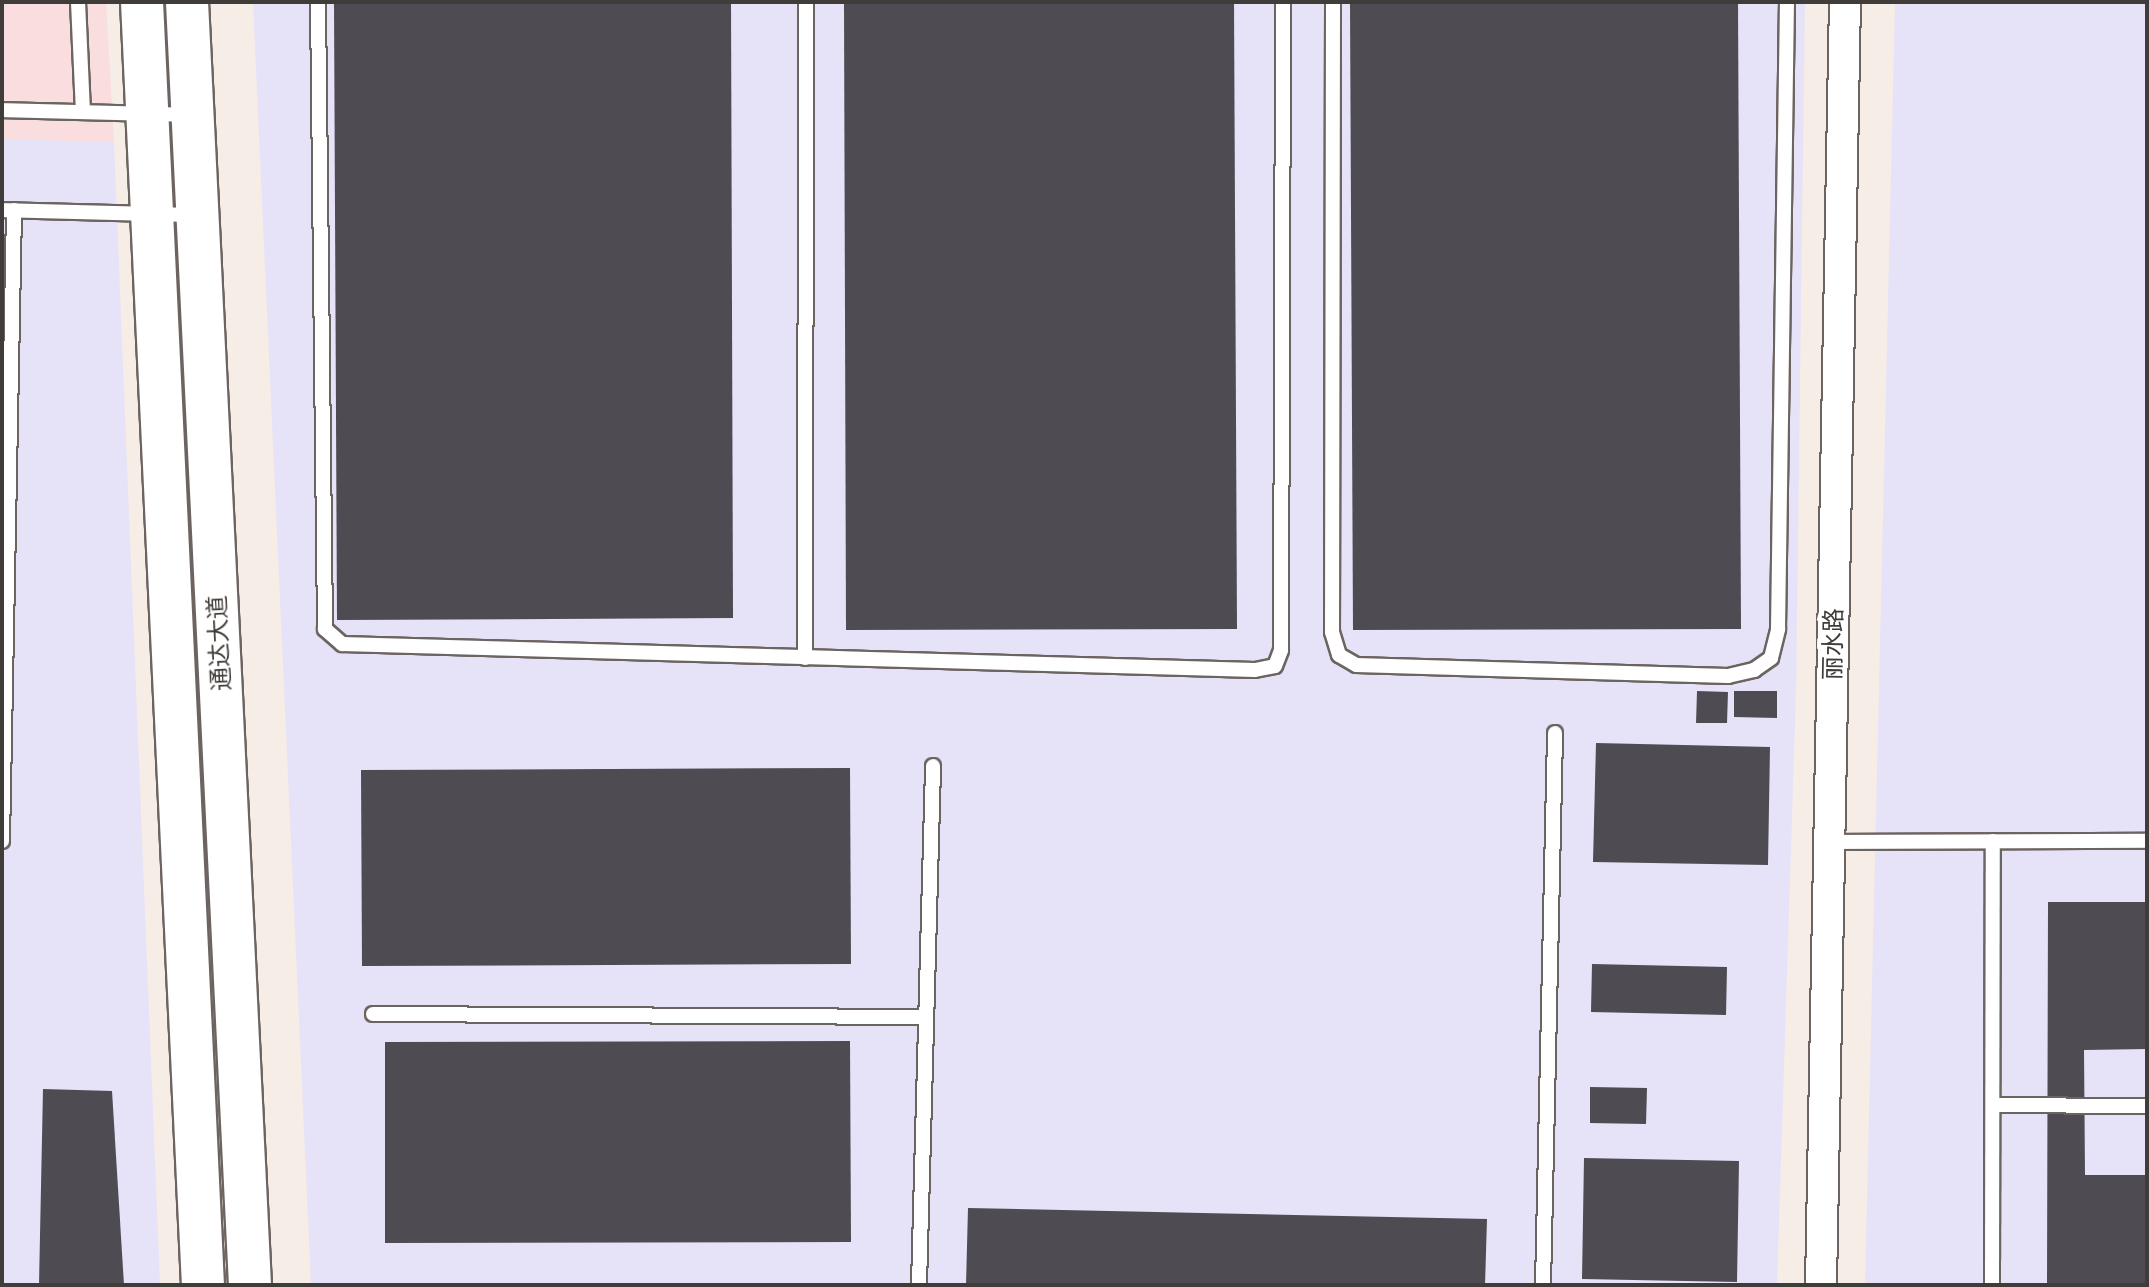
<!DOCTYPE html>
<html>
<head>
<meta charset="utf-8">
<style>
  body { margin:0 }
  #map { position:relative; width:2149px; height:1287px; overflow:hidden; background:#f6ede7; font-family:"Titillium Web","Noto Sans SC",sans-serif }
  div>[style] { position:absolute }
  [style*='--x'] { left:calc(var(--x)*1px); top:calc(var(--y)*1px); width:calc(var(--w)*1px); rotate:calc(var(--a)*1deg) }
  .commercial>* { inset:0; background:#f9dddf }
  .industrial>* { inset:0; background:#e6e2f8 }
  .building>* { inset:0; background:#4e4b52 }
  .roads { filter:drop-shadow(2px 0 #6c6460) drop-shadow(-2px 0 #6c6460) drop-shadow(0 2px #6c6460) drop-shadow(0 -2px #6c6460) }
  .service>* { height:14px; margin:-7px; padding:0 7px; transform-origin:7px; border-radius:7px; background:#fff }
  .minor>* { height:30px; margin:-15px; padding:0 15px; transform-origin:15px; border-radius:15px; background:#fff }
  .secondary>* { height:42px; margin:-21px; padding:0 21px; transform-origin:21px; border-radius:21px; background:#fff }
  span { translate:-50% -50%; white-space:nowrap; text-align:center; line-height:1.15; -webkit-text-stroke:8px #fff; paint-order:stroke }
  .street-label { font-size:24px; color:#3f3c39 }
  .frame { position:absolute; inset:0; border:4px solid #3f3c39; pointer-events:none }
</style>
</head>
<body>
<div id="map">
  <div class="commercial">
    <div style="clip-path:polygon(2px 2px,106px 2px,114px 142px,2px 139px)"></div>
  </div>
  <div class="industrial">
    <div style="clip-path:polygon(253px 2px,1805px 2px,1796px 692px,1777px 1285px,311px 1285px)"></div>
    <div style="clip-path:polygon(1895px 2px,2147px 2px,2147px 1285px,1865px 1285px)"></div>
    <div style="clip-path:polygon(2px 139px,114px 142px,160px 1285px,2px 1285px)"></div>
  </div>
  <div class="building">
    <div style="clip-path:polygon(334px 2px,731px 2px,733px 618px,337px 620px)"></div>
    <div style="clip-path:polygon(844px 2px,1234px 2px,1237px 629px,846px 630px)"></div>
    <div style="clip-path:polygon(1350px 2px,1738px 2px,1741px 629px,1353px 630px)"></div>
    <div style="clip-path:polygon(1697px 691px,1728px 692px,1727px 723px,1696px 723px)"></div>
    <div style="clip-path:polygon(1734px 691px,1777px 691px,1777px 718px,1734px 717px)"></div>
    <div style="clip-path:polygon(1596px 743px,1770px 747px,1768px 865px,1593px 862px)"></div>
    <div style="clip-path:polygon(850px 768px,851px 964px,362px 966px,361px 770px)"></div>
    <div style="clip-path:polygon(2048px 902px,2147px 902px,2147px 1049px,2084px 1050px,2085px 1175px,2147px 1175px,2147px 1285px,2047px 1285px)"></div>
    <div style="clip-path:polygon(1592px 964px,1727px 967px,1726px 1015px,1591px 1012px)"></div>
    <div style="clip-path:polygon(850px 1041px,851px 1242px,385px 1243px,385px 1042px)"></div>
    <div style="clip-path:polygon(1590px 1087px,1647px 1088px,1646px 1124px,1590px 1123px)"></div>
    <div style="clip-path:polygon(43px 1089px,112px 1091px,124px 1285px,39px 1285px)"></div>
    <div style="clip-path:polygon(1584px 1158px,1739px 1161px,1737px 1282px,1582px 1279px)"></div>
    <div style="clip-path:polygon(968px 1208px,1487px 1219px,1485px 1285px,966px 1285px)"></div>
  </div>
  <div class="roads">
    <div class="service">
      <div style="--x:78;--y:2;--w:110;--a:87.4"></div>
      <div style="--x:318;--y:2;--w:627;--a:89.36"></div>
      <div style="--x:325;--y:629;--w:23;--a:41"></div>
      <div style="--x:342;--y:644;--w:913;--a:1.63"></div>
      <div style="--x:1255;--y:670;--w:20;--a:-11"></div>
      <div style="--x:1275;--y:666;--w:17;--a:-69"></div>
      <div style="--x:1281;--y:650;--w:648;--a:-89.82"></div>
      <div style="--x:1333;--y:2;--w:630;--a:90.09"></div>
      <div style="--x:1332;--y:632;--w:24;--a:73"></div>
      <div style="--x:1339;--y:655;--w:20;--a:30"></div>
      <div style="--x:1356;--y:665;--w:372;--a:1.7"></div>
      <div style="--x:1728;--y:676;--w:27;--a:-13"></div>
      <div style="--x:1754;--y:670;--w:21;--a:-35"></div>
      <div style="--x:1771;--y:658;--w:30;--a:-76"></div>
      <div style="--x:1778;--y:629;--w:627;--a:-89.18"></div>
      <div style="--x:2;--y:110;--w:186;--a:1.5"></div>
      <div style="--x:2;--y:210;--w:192;--a:1.5"></div>
      <div style="--x:805;--y:658;--w:656;--a:-89.91"></div>
      <div style="--x:2;--y:841;--w:631;--a:-88.91"></div>
      <div style="--x:1830;--y:842;--w:317;--a:-0.2"></div>
      <div style="--x:373;--y:1014;--w:553;--a:0.31"></div>
      <div style="--x:1993;--y:1105;--w:154;--a:0.4"></div>
      <div style="--x:919;--y:1285;--w:519;--a:-88.45"></div>
      <div style="--x:1543;--y:1285;--w:552;--a:-88.75"></div>
      <div style="--x:1992;--y:1285;--w:444;--a:-89.9"></div>
    </div>
    <div class="minor">
      <div style="--x:1821;--y:1285;--w:1283;--a:-88.93"></div>
    </div>
    <div class="secondary">
      <div style="--x:142;--y:2;--w:1284;--a:87.28"></div>
      <div style="--x:187;--y:2;--w:1285;--a:87.19"></div>
    </div>
  </div>
  <div class="street-label">
    <span style="left:219px;top:643px;rotate:-93deg">通达大道</span>
    <span style="left:1833px;top:644px;rotate:-89deg">丽水路</span>
  </div>
  <div class="frame"></div>
</div>
</body>
</html>
